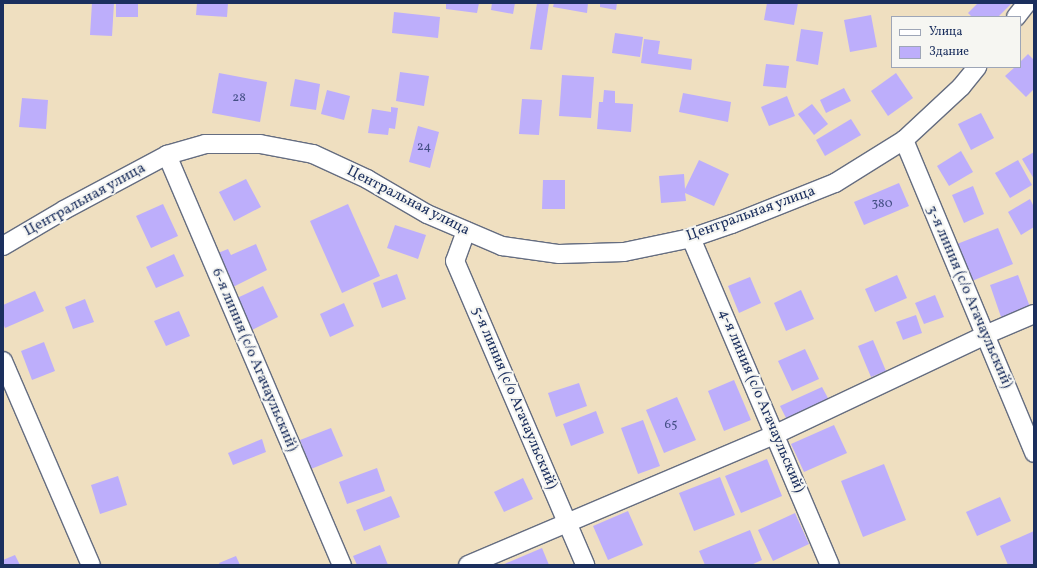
<!DOCTYPE html>
<html>
<head>
<meta charset="utf-8">
<style>
  body { margin:0 }
  #map { position:relative; width:1037px; height:568px; overflow:hidden; background:#efdfc0; font-family:Vollkorn,serif }
  div>[style] { position:absolute }
  [style*='--x'] { left:calc(var(--x)*1px); top:calc(var(--y)*1px); width:calc(var(--w)*1px); rotate:calc(var(--a)*1deg) }
  .building>* { inset:0; background:#bdaefb }
  .roads { filter:drop-shadow(1px 0 #656d80) drop-shadow(-1px 0 #656d80) drop-shadow(0 1px #656d80) drop-shadow(0 -1px #656d80) }
  .minor>* { height:18px; margin:-9px; padding:0 9px; transform-origin:9px; border-radius:9px; background:#fff }
  span { translate:-50% -50%; white-space:nowrap; text-align:center; line-height:1.15; -webkit-text-stroke:4px #f6f6f2; paint-order:stroke }
  .number-label { font-size:13px; color:#444f85 }
  .number-label span { -webkit-text-stroke-width:0 }
  .street-label { font-size:15px; color:#1b2f5e }
  .frame { position:absolute; inset:0; border:4px solid #1b2f5e; pointer-events:none }
  .legend { position:absolute; left:891px; top:16px; width:130px; height:52px; box-sizing:border-box; background:#f6f6f2; border:1px solid #9ea6b7; margin:0; padding:5px 7px; list-style:none; font-size:12px; color:#1b2f5e }
  .legend li { display:flex; align-items:center; gap:8px; height:20px }
  .legend b { width:20px; border:1px solid #9ea6b7 }
</style>
</head>
<body>
<div id="map">
  <div class="building">
    <div style="clip-path:polygon(92px 3px,114px 3px,112px 36px,90px 35px)"></div>
    <div style="clip-path:polygon(116px 3px,138px 3px,138px 17px,116px 17px)"></div>
    <div style="clip-path:polygon(197px 3px,228px 3px,227px 17px,196px 15px)"></div>
    <div style="clip-path:polygon(446px 3px,479px 3px,477px 13px,446px 9px)"></div>
    <div style="clip-path:polygon(492px 3px,515px 3px,513px 14px,491px 10px)"></div>
    <div style="clip-path:polygon(537px 3px,549px 3px,542px 50px,530px 49px)"></div>
    <div style="clip-path:polygon(554px 3px,588px 3px,587px 13px,553px 7px)"></div>
    <div style="clip-path:polygon(600px 3px,617px 3px,616px 10px,600px 7px)"></div>
    <div style="clip-path:polygon(767px 3px,798px 3px,794px 25px,764px 20px)"></div>
    <div style="clip-path:polygon(978px 3px,1012px 3px,998px 17px,972px 17px,968px 13px)"></div>
    <div style="clip-path:polygon(394px 12px,440px 17px,438px 38px,392px 33px)"></div>
    <div style="clip-path:polygon(871px 15px,877px 47px,850px 52px,844px 20px)"></div>
    <div style="clip-path:polygon(801px 29px,823px 32px,818px 65px,796px 61px)"></div>
    <div style="clip-path:polygon(615px 33px,643px 37px,640px 57px,612px 53px)"></div>
    <div style="clip-path:polygon(644px 39px,660px 41px,658px 54px,692px 59px,691px 70px,641px 63px)"></div>
    <div style="clip-path:polygon(1028px 54px,1034px 60px,1034px 89px,1026px 97px,1005px 76px,1015px 67px,1020px 67px,1020px 62px)"></div>
    <div style="clip-path:polygon(766px 64px,789px 66px,786px 88px,763px 86px)"></div>
    <div style="clip-path:polygon(400px 72px,429px 76px,424px 106px,396px 101px)"></div>
    <div style="clip-path:polygon(219px 73px,267px 82px,260px 122px,212px 113px)"></div>
    <div style="clip-path:polygon(896px 73px,913px 98px,888px 116px,871px 91px)"></div>
    <div style="clip-path:polygon(562px 75px,594px 77px,591px 118px,559px 116px)"></div>
    <div style="clip-path:polygon(295px 79px,320px 84px,316px 110px,290px 106px)"></div>
    <div style="clip-path:polygon(844px 88px,851px 101px,826px 113px,820px 100px)"></div>
    <div style="clip-path:polygon(327px 90px,350px 96px,344px 120px,321px 114px)"></div>
    <div style="clip-path:polygon(604px 90px,615px 91px,615px 103px,633px 104px,631px 132px,597px 129px,599px 102px,603px 102px)"></div>
    <div style="clip-path:polygon(683px 93px,731px 102px,728px 122px,679px 112px)"></div>
    <div style="clip-path:polygon(787px 96px,795px 116px,769px 126px,761px 107px)"></div>
    <div style="clip-path:polygon(22px 98px,48px 100px,46px 129px,19px 127px)"></div>
    <div style="clip-path:polygon(522px 99px,542px 100px,539px 135px,519px 134px)"></div>
    <div style="clip-path:polygon(812px 104px,828px 124px,814px 135px,798px 114px)"></div>
    <div style="clip-path:polygon(391px 107px,398px 108px,395px 129px,389px 128px,388px 135px,368px 133px,372px 109px,391px 112px)"></div>
    <div style="clip-path:polygon(981px 113px,994px 138px,971px 150px,958px 124px)"></div>
    <div style="clip-path:polygon(851px 119px,861px 135px,825px 156px,816px 140px)"></div>
    <div style="clip-path:polygon(418px 126px,439px 132px,430px 168px,409px 162px)"></div>
    <div style="clip-path:polygon(961px 151px,973px 172px,949px 186px,937px 166px)"></div>
    <div style="clip-path:polygon(1034px 152px,1034px 179px,1022px 159px)"></div>
    <div style="clip-path:polygon(699px 160px,729px 174px,714px 206px,685px 193px,686px 201px,661px 203px,659px 176px,684px 174px,685px 189px)"></div>
    <div style="clip-path:polygon(1018px 160px,1032px 185px,1010px 198px,995px 173px)"></div>
    <div style="clip-path:polygon(246px 179px,261px 207px,234px 221px,219px 192px)"></div>
    <div style="clip-path:polygon(543px 180px,565px 180px,565px 209px,542px 209px)"></div>
    <div style="clip-path:polygon(899px 183px,909px 206px,864px 225px,854px 202px)"></div>
    <div style="clip-path:polygon(973px 186px,984px 214px,964px 223px,952px 195px)"></div>
    <div style="clip-path:polygon(1030px 199px,1034px 207px,1034px 227px,1021px 235px,1008px 212px)"></div>
    <div style="clip-path:polygon(163px 204px,178px 236px,151px 248px,136px 216px)"></div>
    <div style="clip-path:polygon(348px 204px,380px 276px,342px 293px,310px 221px)"></div>
    <div style="clip-path:polygon(395px 225px,426px 235px,418px 259px,387px 248px)"></div>
    <div style="clip-path:polygon(998px 228px,1013px 264px,972px 281px,957px 244px)"></div>
    <div style="clip-path:polygon(256px 244px,267px 270px,233px 287px,218px 253px,228px 249px,231px 255px)"></div>
    <div style="clip-path:polygon(174px 254px,184px 276px,156px 288px,146px 267px)"></div>
    <div style="clip-path:polygon(397px 274px,406px 299px,382px 308px,373px 283px)"></div>
    <div style="clip-path:polygon(897px 275px,907px 298px,875px 312px,865px 289px)"></div>
    <div style="clip-path:polygon(1018px 275px,1030px 307px,1001px 317px,990px 285px)"></div>
    <div style="clip-path:polygon(750px 277px,761px 303px,739px 313px,728px 286px)"></div>
    <div style="clip-path:polygon(263px 286px,278px 317px,252px 330px,237px 298px)"></div>
    <div style="clip-path:polygon(801px 290px,814px 319px,786px 331px,774px 303px)"></div>
    <div style="clip-path:polygon(35px 291px,44px 311px,5px 328px,3px 323px,3px 305px)"></div>
    <div style="clip-path:polygon(935px 295px,944px 317px,924px 324px,915px 303px)"></div>
    <div style="clip-path:polygon(85px 299px,94px 322px,73px 329px,65px 307px)"></div>
    <div style="clip-path:polygon(344px 303px,354px 326px,330px 337px,320px 314px)"></div>
    <div style="clip-path:polygon(179px 311px,190px 336px,166px 346px,154px 321px)"></div>
    <div style="clip-path:polygon(916px 315px,922px 333px,903px 340px,896px 322px)"></div>
    <div style="clip-path:polygon(873px 340px,886px 371px,871px 377px,858px 346px)"></div>
    <div style="clip-path:polygon(44px 342px,55px 371px,32px 380px,21px 351px)"></div>
    <div style="clip-path:polygon(805px 349px,819px 379px,792px 391px,778px 361px)"></div>
    <div style="clip-path:polygon(734px 380px,751px 420px,724px 431px,708px 391px)"></div>
    <div style="clip-path:polygon(579px 383px,587px 406px,556px 417px,548px 393px)"></div>
    <div style="clip-path:polygon(822px 387px,829px 400px,787px 420px,780px 406px)"></div>
    <div style="clip-path:polygon(677px 397px,696px 440px,664px 453px,646px 410px)"></div>
    <div style="clip-path:polygon(596px 411px,604px 433px,571px 446px,563px 424px)"></div>
    <div style="clip-path:polygon(643px 420px,660px 466px,638px 474px,621px 428px)"></div>
    <div style="clip-path:polygon(834px 425px,847px 453px,804px 472px,791px 444px)"></div>
    <div style="clip-path:polygon(331px 428px,343px 456px,311px 469px,300px 440px)"></div>
    <div style="clip-path:polygon(262px 439px,266px 452px,233px 465px,228px 453px)"></div>
    <div style="clip-path:polygon(767px 459px,782px 496px,741px 513px,725px 476px)"></div>
    <div style="clip-path:polygon(884px 464px,906px 520px,863px 537px,841px 481px)"></div>
    <div style="clip-path:polygon(377px 468px,385px 491px,347px 504px,339px 482px)"></div>
    <div style="clip-path:polygon(118px 476px,127px 505px,100px 514px,91px 485px)"></div>
    <div style="clip-path:polygon(720px 477px,735px 515px,694px 531px,679px 493px)"></div>
    <div style="clip-path:polygon(523px 478px,533px 499px,504px 512px,494px 492px)"></div>
    <div style="clip-path:polygon(391px 496px,400px 517px,364px 531px,356px 510px)"></div>
    <div style="clip-path:polygon(1000px 497px,1011px 521px,977px 536px,966px 512px)"></div>
    <div style="clip-path:polygon(628px 511px,643px 545px,608px 560px,593px 526px)"></div>
    <div style="clip-path:polygon(795px 513px,809px 544px,773px 561px,758px 530px)"></div>
    <div style="clip-path:polygon(750px 530px,762px 560px,751px 565px,705px 565px,699px 551px)"></div>
    <div style="clip-path:polygon(1034px 531px,1034px 565px,1008px 565px,1000px 546px)"></div>
    <div style="clip-path:polygon(380px 545px,388px 565px,357px 565px,353px 556px)"></div>
    <div style="clip-path:polygon(542px 548px,549px 565px,502px 565px)"></div>
    <div style="clip-path:polygon(15px 555px,20px 565px,3px 565px,3px 560px)"></div>
    <div style="clip-path:polygon(236px 556px,240px 565px,220px 565px,219px 563px)"></div>
  </div>
  <div class="roads">
    <div class="minor">
      <div style="--x:1016;--y:17;--w:18;--a:-52"></div>
      <div style="--x:904;--y:140;--w:339;--a:67.4"></div>
      <div style="--x:167;--y:155;--w:446;--a:66.9"></div>
      <div style="--x:466;--y:231;--w:32;--a:110"></div>
      <div style="--x:455;--y:261;--w:331;--a:66.8"></div>
      <div style="--x:691;--y:238;--w:355;--a:67"></div>
      <div style="--x:3;--y:246;--w:71;--a:-30.5"></div>
      <div style="--x:64;--y:210;--w:117;--a:-28.1"></div>
      <div style="--x:167;--y:155;--w:40;--a:-16"></div>
      <div style="--x:205;--y:144;--w:55;--a:0"></div>
      <div style="--x:260;--y:144;--w:54;--a:10.7"></div>
      <div style="--x:313;--y:154;--w:60;--a:24.8"></div>
      <div style="--x:367;--y:179;--w:69;--a:30.3"></div>
      <div style="--x:427;--y:214;--w:82;--a:23.1"></div>
      <div style="--x:502;--y:246;--w:58;--a:8"></div>
      <div style="--x:559;--y:254;--w:65;--a:-1.8"></div>
      <div style="--x:624;--y:252;--w:68;--a:-11.8"></div>
      <div style="--x:691;--y:238;--w:43;--a:-18.9"></div>
      <div style="--x:732;--y:224;--w:111;--a:-21.7"></div>
      <div style="--x:835;--y:183;--w:81;--a:-31.9"></div>
      <div style="--x:904;--y:140;--w:78;--a:-42.9"></div>
      <div style="--x:961;--y:87;--w:26;--a:-51"></div>
      <div style="--x:3;--y:361;--w:222;--a:66.7"></div>
      <div style="--x:468;--y:565;--w:335;--a:-23"></div>
      <div style="--x:776;--y:434;--w:231;--a:-25.3"></div>
      <div style="--x:985;--y:335;--w:53;--a:-23.2"></div>
    </div>
  </div>
  <div class="number-label">
    <span style="left:239px;top:98px">28</span>
    <span style="left:424px;top:147px">24</span>
    <span style="left:882px;top:204px">380</span>
    <span style="left:671px;top:425px">65</span>
  </div>
  <div class="street-label">
    <span style="left:85px;top:200px;rotate:-29deg">Центральная улица</span>
    <span style="left:408px;top:201px;rotate:27deg">Центральная улица</span>
    <span style="left:751px;top:214px;rotate:-20deg">Центральная улица</span>
    <span style="left:969px;top:297px;rotate:67deg">3-я линия (с/о Агачаульский)</span>
    <span style="left:254px;top:360px;rotate:67deg">6-я линия (с/о Агачаульский)</span>
    <span style="left:514px;top:398px;rotate:67deg">5-я линия (с/о Агачаульский)</span>
    <span style="left:761px;top:401px;rotate:67deg">4-я линия (с/о Агачаульский)</span>
  </div>
  <div class="frame"></div>
  <ul class="legend">
  <li><b style="height:5px;background:#fff"></b>Улица</li>
  <li><b style="height:11px;background:#bdaefb"></b>Здание</li>
  </ul>
</div>
</body>
</html>
